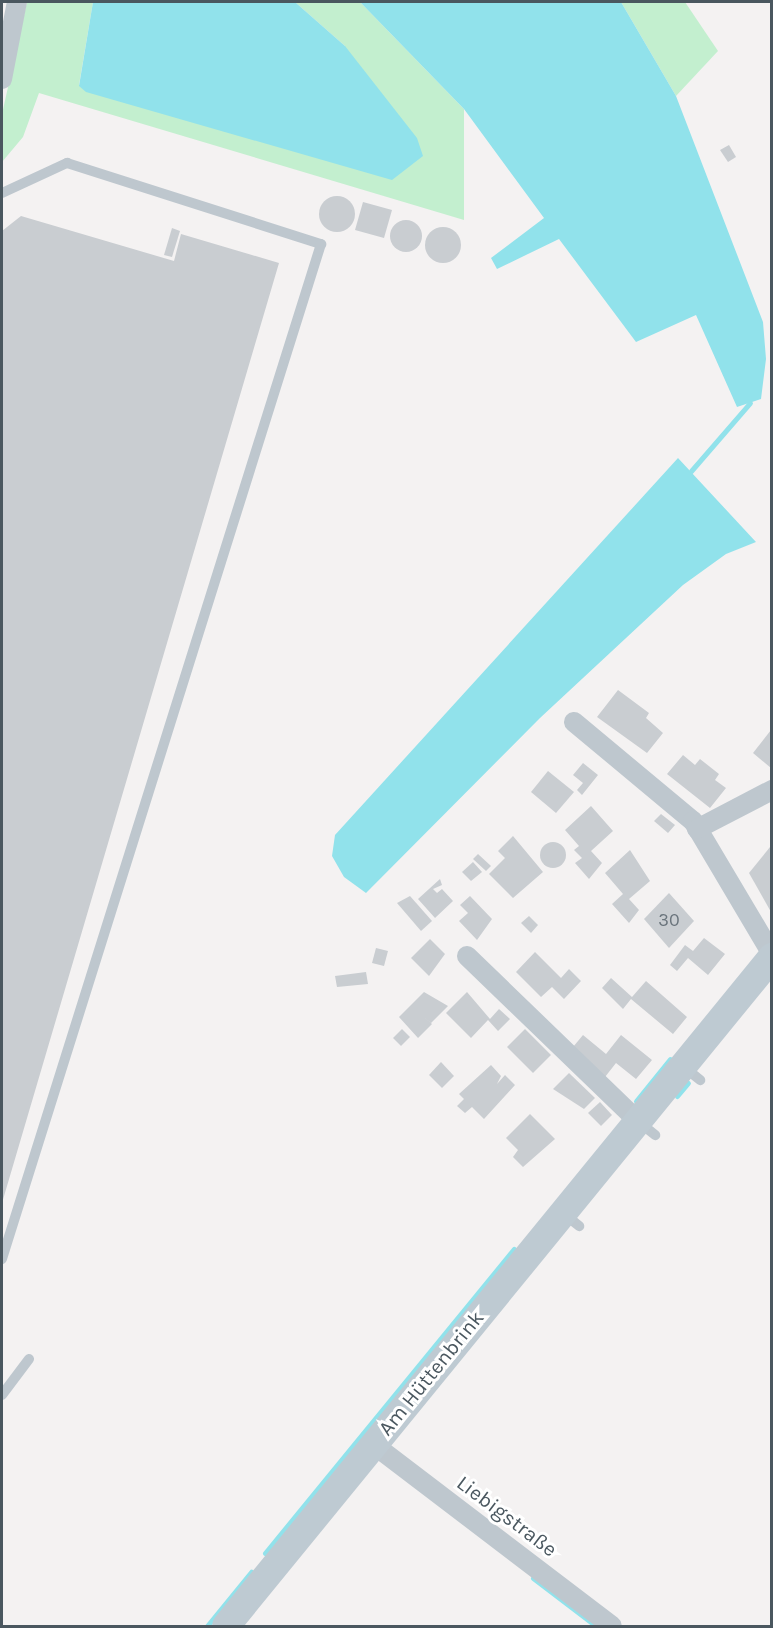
<!DOCTYPE html>
<html>
<head>
<meta charset="utf-8">
<style>
  body { margin:0 }
  #map { position:relative; width:773px; height:1628px; overflow:hidden; background:#f4f2f2; font-family:Karla,sans-serif }
  div>[style] { position:absolute }
  [style*='--x'] { left:calc(var(--x)*1px); top:calc(var(--y)*1px); width:calc(var(--w)*1px); rotate:calc(var(--a)*1deg) }
  .green>* { inset:0; background:#c3efcf }
  .water>* { inset:0; background:#91e2eb }
  .stream>* { height:5px; margin:-2.5px; padding:0 2.5px; transform-origin:2.5px; border-radius:2.5px; background:#91e2eb }
  .building>* { inset:0; background:#c9cdd1 }
  .round { border-radius:50% }
  .lane>* { height:10px; margin:-5px; padding:0 5px; transform-origin:5px; border-radius:5px; background:#bec7ce }
  .street>* { height:20px; margin:-10px; padding:0 10px; transform-origin:10px; border-radius:10px; background:#bec7ce }
  .secondary>* { height:28px; margin:-14px; padding:0 14px; transform-origin:14px; border-radius:14px; background:#becad2 }
  span { translate:-50% -50%; white-space:nowrap; text-align:center; line-height:1.15; -webkit-text-stroke:6px #fff; paint-order:stroke }
  .number-label { font-size:18px; color:#6a747c }
  .number-label span { -webkit-text-stroke-width:0 }
  .street-label { font-size:21px; color:#4a575f }
  .frame { position:absolute; inset:0; border:3px solid #4a575f; pointer-events:none }
</style>
</head>
<body>
<div id="map">
  <div class="green">
    <div style="clip-path:polygon(27px 2px,93px 2px,79px 85px,345px 46px,295px 2px,360px 2px,464px 109px,464px 220px,39px 93px,23px 137px,2px 162px,2px 114px)"></div>
    <div style="clip-path:polygon(621px 2px,685px 2px,718px 51px,676px 96px)"></div>
  </div>
  <div class="water">
    <div style="clip-path:polygon(93px 2px,295px 2px,345px 46px,417px 138px,423px 156px,392px 180px,86px 92px,79px 86px)"></div>
    <div style="clip-path:polygon(360px 2px,621px 2px,676px 96px,763px 322px,766px 359px,761px 399px,737px 407px,696px 315px,636px 342px,559px 239px,497px 269px,491px 258px,544px 218px,464px 109px)"></div>
    <div style="clip-path:polygon(678px 458px,756px 542px,726px 554px,683px 585px,540px 718px,366px 893px,344px 877px,332px 856px,335px 835px)"></div>
  </div>
  <div class="stream">
    <div style="--x:691;--y:471;--w:90;--a:-49.1"></div>
    <div style="--x:677;--y:1096;--w:17;--a:-50"></div>
    <div style="--x:636;--y:1101;--w:54;--a:-51"></div>
    <div style="--x:265;--y:1553;--w:393;--a:-50.7"></div>
    <div style="--x:533;--y:1578;--w:79;--a:37.3"></div>
    <div style="--x:207;--y:1626;--w:70;--a:-50.8"></div>
  </div>
  <div class="building">
    <div style="clip-path:polygon(729px 145px,736px 157px,728px 162px,720px 150px)"></div>
    <div class="round" style="left:319px;top:196px;width:36px;height:36px"></div>
    <div style="clip-path:polygon(363px 202px,392px 210px,384px 238px,355px 230px)"></div>
    <div style="clip-path:polygon(21px 216px,174px 261px,181px 234px,279px 263px,2px 1203px,2px 231px)"></div>
    <div class="round" style="left:390px;top:220px;width:32px;height:32px"></div>
    <div class="round" style="left:425px;top:227px;width:36px;height:36px"></div>
    <div style="clip-path:polygon(172px 228px,180px 231px,172px 257px,164px 255px)"></div>
    <div style="clip-path:polygon(618px 690px,649px 713px,646px 718px,663px 733px,647px 753px,597px 717px)"></div>
    <div style="clip-path:polygon(771px 730px,771px 768px,753px 753px)"></div>
    <div style="clip-path:polygon(683px 755px,695px 765px,700px 759px,719px 774px,715px 780px,726px 788px,710px 808px,667px 774px)"></div>
    <div style="clip-path:polygon(583px 763px,598px 775px,582px 795px,577px 790px,583px 783px,573px 775px)"></div>
    <div style="clip-path:polygon(548px 771px,574px 792px,556px 813px,531px 792px)"></div>
    <div style="clip-path:polygon(591px 806px,613px 831px,591px 851px,602px 863px,589px 879px,575px 863px,582px 858px,574px 850px,579px 846px,565px 830px)"></div>
    <div style="clip-path:polygon(661px 814px,675px 825px,668px 833px,654px 821px)"></div>
    <div style="clip-path:polygon(513px 836px,543px 872px,513px 898px,489px 874px,505px 858px,498px 851px)"></div>
    <div class="round" style="left:540px;top:842px;width:26px;height:26px"></div>
    <div style="clip-path:polygon(770px 847px,771px 848px,771px 912px,749px 873px)"></div>
    <div style="clip-path:polygon(630px 850px,650px 881px,629px 899px,639px 910px,629px 923px,612px 904px,623px 894px,605px 873px)"></div>
    <div style="clip-path:polygon(478px 854px,491px 866px,486px 871px,473px 859px)"></div>
    <div style="clip-path:polygon(473px 862px,482px 872px,471px 881px,462px 872px)"></div>
    <div style="clip-path:polygon(440px 879px,442px 885px,433px 889px,437px 893px,442px 889px,453px 901px,435px 918px,418px 899px)"></div>
    <div style="clip-path:polygon(669px 893px,694px 921px,669px 948px,644px 919px)"></div>
    <div style="clip-path:polygon(410px 896px,432px 921px,421px 931px,397px 903px)"></div>
    <div style="clip-path:polygon(470px 896px,492px 919px,477px 940px,459px 921px,468px 913px,460px 905px)"></div>
    <div style="clip-path:polygon(529px 916px,538px 925px,531px 933px,521px 923px)"></div>
    <div style="clip-path:polygon(704px 938px,725px 954px,708px 975px,688px 958px,677px 971px,670px 965px,685px 945px,693px 951px)"></div>
    <div style="clip-path:polygon(430px 939px,445px 954px,429px 976px,411px 958px)"></div>
    <div style="clip-path:polygon(376px 948px,388px 951px,384px 966px,372px 963px)"></div>
    <div style="clip-path:polygon(535px 952px,561px 978px,569px 969px,581px 981px,564px 999px,552px 987px,541px 997px,516px 972px)"></div>
    <div style="clip-path:polygon(366px 972px,368px 984px,337px 987px,335px 976px)"></div>
    <div style="clip-path:polygon(611px 978px,632px 997px,646px 981px,687px 1017px,673px 1034px,631px 999px,623px 1009px,602px 988px)"></div>
    <div style="clip-path:polygon(424px 992px,448px 1006px,431px 1023px,423px 1016px,432px 1024px,418px 1038px,399px 1017px)"></div>
    <div style="clip-path:polygon(467px 992px,490px 1019px,499px 1009px,510px 1019px,498px 1031px,488px 1020px,471px 1038px,446px 1013px)"></div>
    <div style="clip-path:polygon(402px 1029px,410px 1037px,401px 1046px,393px 1038px)"></div>
    <div style="clip-path:polygon(525px 1029px,551px 1055px,533px 1073px,507px 1047px)"></div>
    <div style="clip-path:polygon(583px 1035px,606px 1054px,621px 1035px,652px 1060px,636px 1079px,616px 1063px,605px 1077px,573px 1047px)"></div>
    <div style="clip-path:polygon(441px 1062px,454px 1076px,442px 1088px,429px 1075px)"></div>
    <div style="clip-path:polygon(491px 1065px,501px 1076px,497px 1084px,505px 1075px,515px 1085px,484px 1119px,472px 1107px,465px 1113px,457px 1106px,464px 1099px,459px 1094px)"></div>
    <div style="clip-path:polygon(569px 1073px,595px 1098px,584px 1109px,553px 1089px)"></div>
    <div style="clip-path:polygon(600px 1102px,612px 1115px,601px 1126px,588px 1113px)"></div>
    <div style="clip-path:polygon(530px 1114px,555px 1139px,523px 1167px,513px 1157px,518px 1150px,506px 1138px)"></div>
  </div>
  <div class="lane">
    <div style="--x:2;--y:193;--w:72;--a:-24.8"></div>
    <div style="--x:67;--y:163;--w:267;--a:17.7"></div>
    <div style="--x:321;--y:244;--w:1064;--a:107.45"></div>
    <div style="--x:684;--y:1067;--w:21;--a:39"></div>
    <div style="--x:639;--y:1122;--w:21;--a:39"></div>
    <div style="--x:563;--y:1213;--w:21;--a:39"></div>
    <div style="--x:2;--y:1395;--w:45;--a:-53.1"></div>
  </div>
  <div class="street">
    <div style="--x:2;--y:79;--w:78;--a:-79"></div>
    <div style="--x:574;--y:722;--w:155;--a:39.8"></div>
    <div style="--x:693;--y:821;--w:155;--a:59.3"></div>
    <div style="--x:697;--y:829;--w:85;--a:-27.5"></div>
    <div style="--x:467;--y:956;--w:238;--a:44"></div>
    <div style="--x:373;--y:1444;--w:300;--a:37.3"></div>
  </div>
  <div class="secondary">
    <div style="--x:226;--y:1626;--w:864;--a:-50.78"></div>
  </div>
  <div class="number-label">
    <span style="left:669px;top:920px">30</span>
  </div>
  <div class="street-label">
    <span style="left:431px;top:1373px;rotate:-51deg">Am Hüttenbrink</span>
    <span style="left:507px;top:1516px;rotate:37deg">Liebigstraße</span>
  </div>
  <div class="frame"></div>
</div>
</body>
</html>
